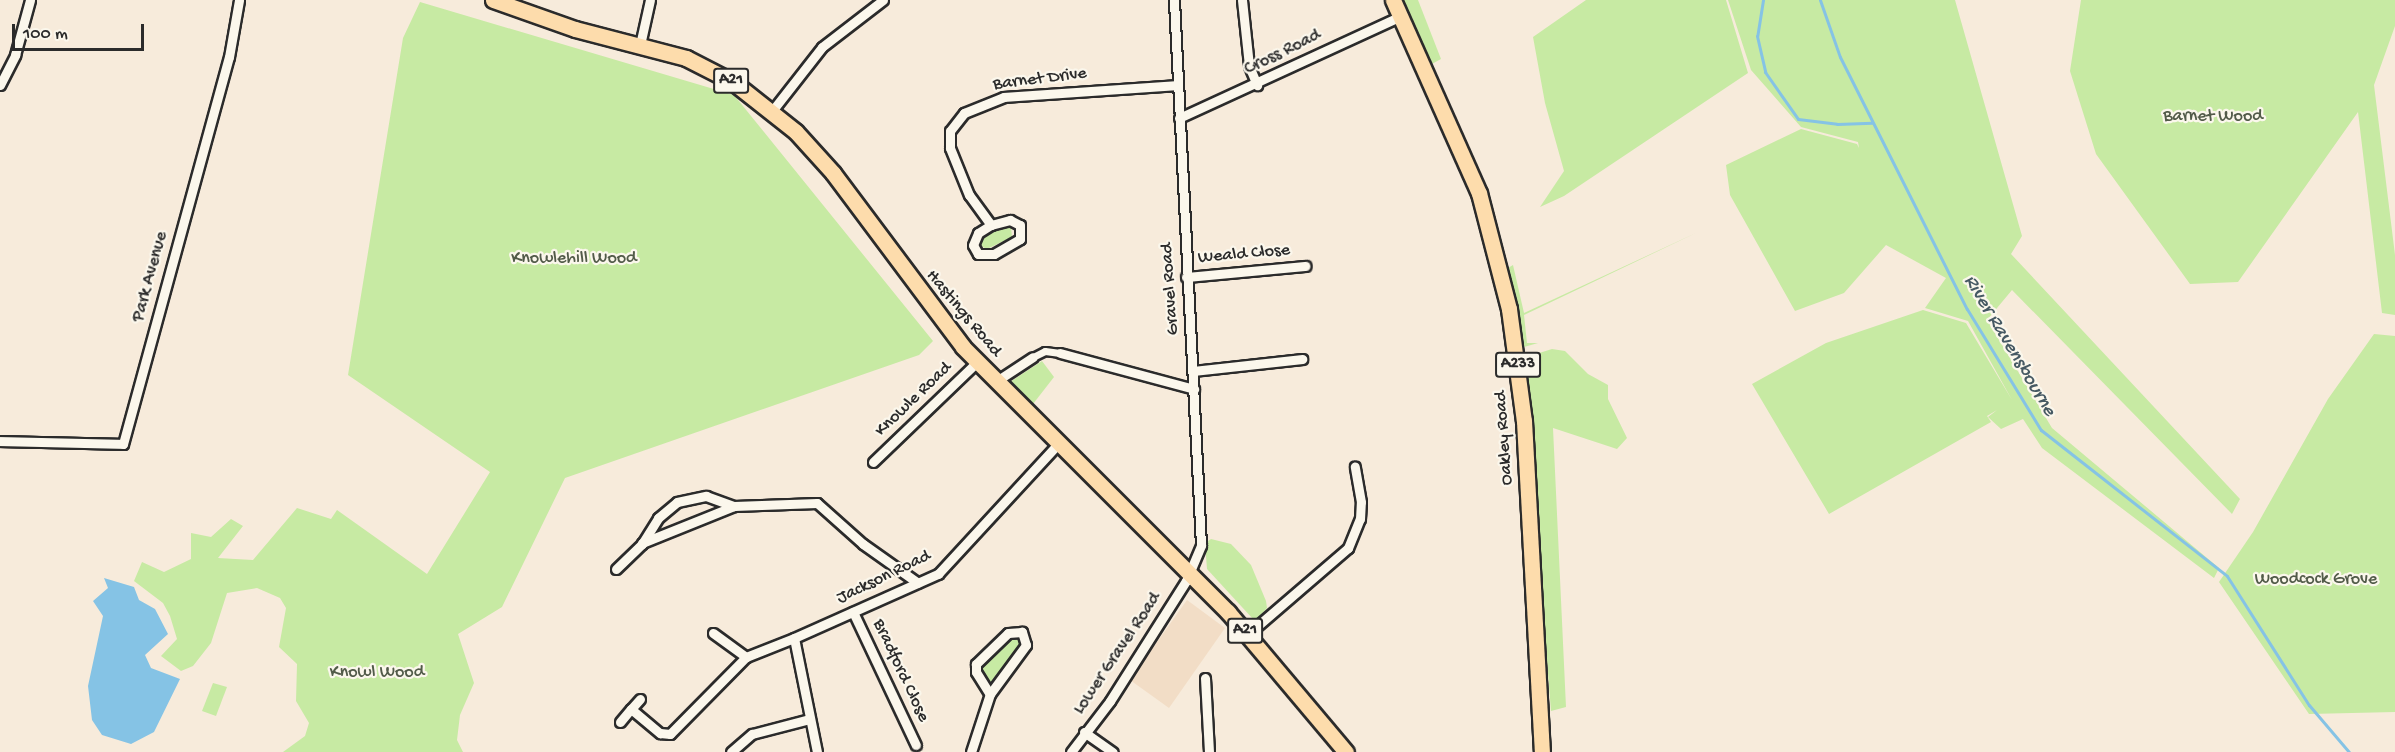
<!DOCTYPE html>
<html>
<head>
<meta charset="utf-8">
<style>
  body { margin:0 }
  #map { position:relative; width:2395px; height:752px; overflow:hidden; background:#f7ebdb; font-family:"Gochi Hand",sans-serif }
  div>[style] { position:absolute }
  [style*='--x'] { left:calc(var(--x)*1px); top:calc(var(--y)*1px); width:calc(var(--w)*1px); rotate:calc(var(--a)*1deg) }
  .built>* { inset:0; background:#f2ddc6 }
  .green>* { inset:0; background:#c7eaa3 }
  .water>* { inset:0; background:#85c3e5 }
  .stream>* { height:3px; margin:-1.5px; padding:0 1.5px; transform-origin:1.5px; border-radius:1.5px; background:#85c3e5 }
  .roads { filter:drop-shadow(2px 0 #2b2b2b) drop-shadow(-2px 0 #2b2b2b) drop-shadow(0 2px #2b2b2b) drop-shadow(0 -2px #2b2b2b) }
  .pedestrian>* { height:7px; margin:-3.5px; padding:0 3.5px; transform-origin:3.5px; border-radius:3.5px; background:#fbf7ec }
  .minor>* { height:9px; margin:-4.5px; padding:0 4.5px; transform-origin:4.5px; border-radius:4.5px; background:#fbf7ec }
  .primary>* { height:15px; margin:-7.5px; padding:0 7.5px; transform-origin:7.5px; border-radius:7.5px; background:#fddcac }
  span { translate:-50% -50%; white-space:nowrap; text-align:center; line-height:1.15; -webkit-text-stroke:4.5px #fbf7ec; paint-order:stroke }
  .shield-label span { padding:2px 4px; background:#fbf7ec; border:2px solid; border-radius:4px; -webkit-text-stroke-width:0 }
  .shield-label { font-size:16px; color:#2b2b2b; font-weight:700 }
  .street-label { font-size:18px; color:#2b2b2b }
  .park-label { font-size:18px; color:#525b49 }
  .water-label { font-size:20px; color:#465963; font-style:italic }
  .scale { position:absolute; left:12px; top:24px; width:132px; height:27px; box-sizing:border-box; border:3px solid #2b2b2b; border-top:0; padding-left:8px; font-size:18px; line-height:21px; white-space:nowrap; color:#2b2b2b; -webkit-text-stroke:4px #fbf7ec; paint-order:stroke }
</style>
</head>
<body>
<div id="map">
  <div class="built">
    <div style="clip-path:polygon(1187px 600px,1225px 628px,1169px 708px,1130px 680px)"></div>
  </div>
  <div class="green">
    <div style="clip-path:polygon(1401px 0,1418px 0,1441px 59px,1430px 65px)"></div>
    <div style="clip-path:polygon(1586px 0,1726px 0,1748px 73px,1564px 196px,1540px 207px,1564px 171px,1545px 103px,1533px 37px)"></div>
    <div style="clip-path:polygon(1728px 0,1955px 0,2022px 236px,2011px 254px,2240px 499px,2232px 514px,2012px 290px,1987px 320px,2052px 428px,2219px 568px,2214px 578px,2042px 448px,2023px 419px,2001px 429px,1988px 417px,1997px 410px,1987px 416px,1991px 422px,1829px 514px,1752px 384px,1826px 343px,1923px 310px,1966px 323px,2012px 400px,1968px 321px,1925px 308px,1946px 278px,1886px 245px,1844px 293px,1795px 311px,1730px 195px,1726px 165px,1801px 129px,1857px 144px,1859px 148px,1858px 142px,1801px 127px,1751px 70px)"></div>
    <div style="clip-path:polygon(2081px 0,2395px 0,2395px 26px,2374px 85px,2395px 255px,2395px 315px,2382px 313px,2358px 112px,2238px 282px,2190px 284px,2096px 154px,2070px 71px)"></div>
    <div style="clip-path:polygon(420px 2px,734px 95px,933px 341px,919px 355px,565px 478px,502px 607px,458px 634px,474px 683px,460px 715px,457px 740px,463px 752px,283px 752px,305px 736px,309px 723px,296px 701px,297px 664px,279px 647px,286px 608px,280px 598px,257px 588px,227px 593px,211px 643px,193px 666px,181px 671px,161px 656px,177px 639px,170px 616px,163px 603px,134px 581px,142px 562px,164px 572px,191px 559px,191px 533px,211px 537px,231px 519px,243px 526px,218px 558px,253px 560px,297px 508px,331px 519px,337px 510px,427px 574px,490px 472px,348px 375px,403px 38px)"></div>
    <div style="clip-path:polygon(1003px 226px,1011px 227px,1012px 237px,987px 249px,981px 246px,983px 237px)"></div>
    <div style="clip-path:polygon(1698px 232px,1524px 315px,1527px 343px,1538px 343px,1524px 347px,1508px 268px,1513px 265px,1524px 313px)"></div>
    <div style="clip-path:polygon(2374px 334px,2395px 336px,2395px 712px,2309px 714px,2219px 582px,2253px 532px,2328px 399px)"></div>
    <div style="clip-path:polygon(1552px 349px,1565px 351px,1588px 374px,1608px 385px,1608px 399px,1627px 438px,1617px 449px,1553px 428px,1566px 707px,1551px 711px,1523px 358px)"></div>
    <div style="clip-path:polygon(1042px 361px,1054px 377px,1033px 404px,1010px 382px)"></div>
    <div style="clip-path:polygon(1211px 539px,1231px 544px,1251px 565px,1266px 601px,1267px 608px,1257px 619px,1253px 619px,1207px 569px,1205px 543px)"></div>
    <div style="clip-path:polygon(1013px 635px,1020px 635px,1022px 644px,993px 685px,987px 683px,980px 665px)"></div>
    <div style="clip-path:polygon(213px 683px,227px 687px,216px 716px,202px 711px)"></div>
  </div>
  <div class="water">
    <div style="clip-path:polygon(104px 578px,134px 587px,139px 600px,155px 609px,168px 634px,145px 655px,151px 668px,180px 679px,154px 732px,131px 744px,102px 735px,92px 720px,88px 686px,103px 616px,93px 601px,108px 588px)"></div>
  </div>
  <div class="stream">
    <div style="--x:1763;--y:0;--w:36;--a:99"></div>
    <div style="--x:1757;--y:36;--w:37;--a:77"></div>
    <div style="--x:1765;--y:72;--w:57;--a:54.9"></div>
    <div style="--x:1798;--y:119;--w:39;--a:7"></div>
    <div style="--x:1837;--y:124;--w:35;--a:-2"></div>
    <div style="--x:1820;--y:0;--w:60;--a:70.7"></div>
    <div style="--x:1840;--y:57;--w:282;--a:63.3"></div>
    <div style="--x:1967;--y:309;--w:142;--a:58.6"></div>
    <div style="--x:2041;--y:430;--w:236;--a:38.1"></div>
    <div style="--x:2227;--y:576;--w:153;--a:57.6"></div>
    <div style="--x:2309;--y:705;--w:62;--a:49.6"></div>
  </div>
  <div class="roads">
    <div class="pedestrian">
      <div style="--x:1033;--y:357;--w:13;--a:-27"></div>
      <div style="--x:1045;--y:351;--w:15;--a:8"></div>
    </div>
    <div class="minor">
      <div style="--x:1242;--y:0;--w:66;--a:83.9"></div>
      <div style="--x:1249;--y:66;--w:21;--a:67"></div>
      <div style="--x:640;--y:45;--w:46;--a:-77.5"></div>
      <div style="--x:0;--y:85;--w:34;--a:-63"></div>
      <div style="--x:15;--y:55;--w:57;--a:-74.7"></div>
      <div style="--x:772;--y:111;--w:81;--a:-52"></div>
      <div style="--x:822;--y:47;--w:77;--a:-37.6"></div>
      <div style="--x:1179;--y:118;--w:244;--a:-24.7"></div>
      <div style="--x:1010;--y:220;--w:11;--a:27"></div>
      <div style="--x:1020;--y:225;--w:14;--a:90"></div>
      <div style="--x:1020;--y:239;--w:30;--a:150"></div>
      <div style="--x:994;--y:254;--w:16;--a:180"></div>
      <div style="--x:978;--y:254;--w:10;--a:-119"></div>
      <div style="--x:973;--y:245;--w:13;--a:-67"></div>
      <div style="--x:978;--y:233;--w:15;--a:-32"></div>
      <div style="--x:991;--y:225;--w:20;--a:-15"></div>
      <div style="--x:991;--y:225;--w:37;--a:-126"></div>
      <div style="--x:969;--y:195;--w:51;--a:-112"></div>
      <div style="--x:950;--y:148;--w:17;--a:-90"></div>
      <div style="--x:950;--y:131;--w:23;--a:-52"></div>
      <div style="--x:964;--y:113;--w:43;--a:-21.8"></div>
      <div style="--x:1004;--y:97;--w:174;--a:-3.9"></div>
      <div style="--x:1186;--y:277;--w:120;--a:-5.3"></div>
      <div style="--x:1060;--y:353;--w:139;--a:15"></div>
      <div style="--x:1193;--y:371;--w:110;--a:-6.3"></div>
      <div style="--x:995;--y:382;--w:45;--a:-33.3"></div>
      <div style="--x:0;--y:441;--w:123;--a:1.4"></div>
      <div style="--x:123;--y:444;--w:401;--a:-74.7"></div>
      <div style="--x:229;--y:57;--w:58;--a:-80"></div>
      <div style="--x:873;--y:462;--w:144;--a:-43.9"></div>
      <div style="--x:642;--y:543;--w:99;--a:-21.9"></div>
      <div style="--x:616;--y:569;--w:36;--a:-44"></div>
      <div style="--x:642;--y:544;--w:31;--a:-58"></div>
      <div style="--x:658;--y:518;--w:25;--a:-40"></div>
      <div style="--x:677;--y:502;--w:30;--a:-12"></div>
      <div style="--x:706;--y:496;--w:30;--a:20"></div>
      <div style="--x:734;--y:506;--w:83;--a:-2.1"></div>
      <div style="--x:817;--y:503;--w:62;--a:41.7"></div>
      <div style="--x:863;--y:544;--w:67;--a:35.3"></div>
      <div style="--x:853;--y:612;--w:147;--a:64.7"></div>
      <div style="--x:713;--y:633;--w:41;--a:36"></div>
      <div style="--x:746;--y:657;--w:52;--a:-21.6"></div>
      <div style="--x:1248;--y:634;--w:132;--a:-40.7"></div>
      <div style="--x:1348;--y:548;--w:31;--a:-68"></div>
      <div style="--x:1360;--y:519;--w:17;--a:-87"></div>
      <div style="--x:1361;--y:502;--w:36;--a:-100"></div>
      <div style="--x:1205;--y:678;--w:74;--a:86.9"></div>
      <div style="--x:640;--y:699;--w:13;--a:132"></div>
      <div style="--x:631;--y:709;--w:38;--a:40"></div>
      <div style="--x:660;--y:733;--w:10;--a:6"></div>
      <div style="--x:670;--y:734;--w:108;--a:-45.4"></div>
      <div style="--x:620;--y:722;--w:17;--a:-50"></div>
      <div style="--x:1084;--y:732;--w:35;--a:35"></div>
      <div style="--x:731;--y:752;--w:28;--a:-41"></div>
      <div style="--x:752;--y:734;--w:60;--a:-14.5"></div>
      <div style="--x:817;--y:752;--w:116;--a:-101.4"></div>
      <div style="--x:794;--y:638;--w:158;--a:-24"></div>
      <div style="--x:938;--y:574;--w:176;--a:-47.3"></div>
      <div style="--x:971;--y:752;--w:61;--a:-71.9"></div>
      <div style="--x:990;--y:694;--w:61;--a:-53.7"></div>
      <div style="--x:1026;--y:645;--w:14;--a:-107"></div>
      <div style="--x:1022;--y:632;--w:14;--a:176"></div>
      <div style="--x:1008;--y:633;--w:45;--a:135.9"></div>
      <div style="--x:976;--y:664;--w:8;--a:90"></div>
      <div style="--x:976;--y:672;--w:26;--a:58"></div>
      <div style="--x:1071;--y:752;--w:64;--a:-52.6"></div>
      <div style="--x:1110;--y:701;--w:142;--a:-57.7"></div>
      <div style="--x:1186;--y:581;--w:39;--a:-67"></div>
      <div style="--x:1201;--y:545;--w:546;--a:-92.84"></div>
    </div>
    <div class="primary">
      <div style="--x:493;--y:0;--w:87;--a:19.5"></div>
      <div style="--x:575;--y:29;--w:115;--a:14.6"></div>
      <div style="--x:686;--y:58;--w:53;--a:27.1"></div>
      <div style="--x:733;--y:82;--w:80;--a:38.4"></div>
      <div style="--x:796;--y:132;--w:55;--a:47.9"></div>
      <div style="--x:833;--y:173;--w:217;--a:53.2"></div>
      <div style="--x:963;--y:347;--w:375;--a:45"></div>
      <div style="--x:1228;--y:612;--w:183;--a:49.9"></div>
      <div style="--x:1393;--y:0;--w:211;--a:66"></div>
      <div style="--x:1479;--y:193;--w:120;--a:75.5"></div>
      <div style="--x:1509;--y:309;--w:113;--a:82.4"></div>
      <div style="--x:1524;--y:421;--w:331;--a:86.9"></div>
    </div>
  </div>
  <div class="shield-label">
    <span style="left:731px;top:81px">A21</span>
    <span style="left:1518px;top:365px">A233</span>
    <span style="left:1245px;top:631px">A21</span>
  </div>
  <div class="street-label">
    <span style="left:1283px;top:53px;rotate:-26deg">Cross Road</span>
    <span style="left:1040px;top:80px;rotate:-7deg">Barnet Drive</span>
    <span style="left:1244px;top:255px;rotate:-5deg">Weald Close</span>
    <span style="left:151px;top:277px;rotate:-75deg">Park Avenue</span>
    <span style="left:1171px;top:289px;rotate:-94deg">Gravel Road</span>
    <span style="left:963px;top:314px;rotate:50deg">Hastings Road</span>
    <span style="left:914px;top:400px;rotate:-44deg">Knowle Road</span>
    <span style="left:1505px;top:438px;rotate:-94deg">Oakley Road</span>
    <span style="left:884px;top:578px;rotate:-26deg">Jackson Road</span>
    <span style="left:1118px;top:654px;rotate:-56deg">Lower Gravel Road</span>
    <span style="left:900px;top:671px;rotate:65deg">Bradford Close</span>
  </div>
  <div class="park-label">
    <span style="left:2213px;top:117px">Barnet Wood</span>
    <span style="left:574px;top:259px">Knowlehill Wood</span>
    <span style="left:2316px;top:580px">Woodcock Grove</span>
    <span style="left:377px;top:673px">Knowl Wood</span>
  </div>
  <div class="water-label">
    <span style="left:2009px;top:346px;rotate:59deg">River Ravensbourne</span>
  </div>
  <div class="scale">100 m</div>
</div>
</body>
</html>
